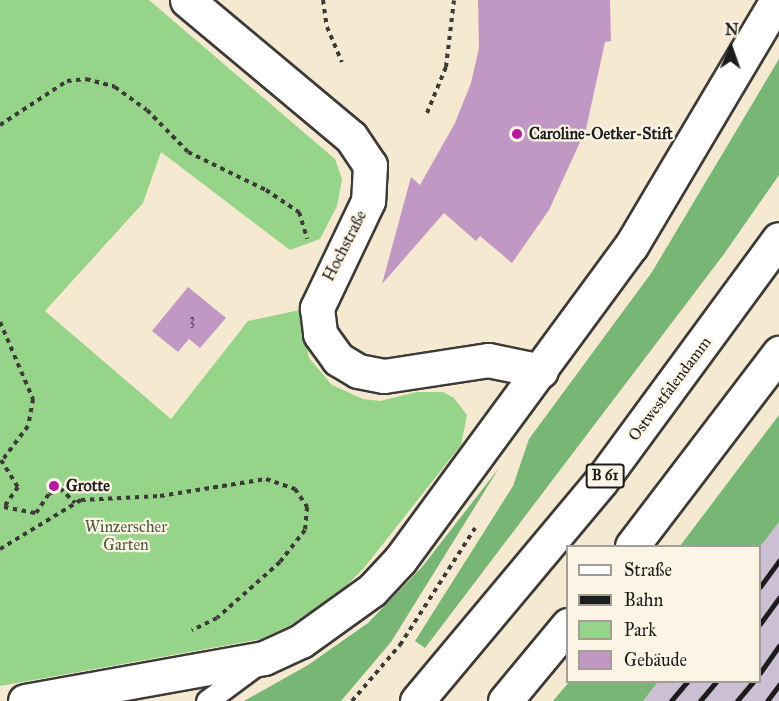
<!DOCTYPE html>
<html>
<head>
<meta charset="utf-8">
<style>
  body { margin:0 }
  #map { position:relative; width:779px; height:701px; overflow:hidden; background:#f6e9d1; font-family:"IM FELL Great Primer",serif }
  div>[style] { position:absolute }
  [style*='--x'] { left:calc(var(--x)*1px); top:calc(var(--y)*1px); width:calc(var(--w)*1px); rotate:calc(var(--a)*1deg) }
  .industrial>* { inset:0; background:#ccbed3 }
  .green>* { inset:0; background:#96d489 }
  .forest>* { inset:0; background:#78b675 }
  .building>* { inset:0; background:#c198c4 }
  .path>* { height:4px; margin-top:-2px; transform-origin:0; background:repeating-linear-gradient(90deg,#3d3b37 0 4.5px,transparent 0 9px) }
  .roads { filter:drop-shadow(2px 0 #3d3b37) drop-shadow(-2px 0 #3d3b37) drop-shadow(0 2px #3d3b37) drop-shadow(0 -2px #3d3b37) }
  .lane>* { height:21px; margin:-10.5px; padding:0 10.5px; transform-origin:10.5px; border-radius:10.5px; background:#fff }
  .street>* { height:33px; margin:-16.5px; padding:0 16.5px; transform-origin:16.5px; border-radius:16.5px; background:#fff }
  .highway>* { height:33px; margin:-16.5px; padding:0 16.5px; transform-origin:16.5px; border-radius:16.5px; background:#fff }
  .rail>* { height:4.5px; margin:-2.25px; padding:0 2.25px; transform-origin:2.25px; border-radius:2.25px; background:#1c1c1c }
  .dots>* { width:16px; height:16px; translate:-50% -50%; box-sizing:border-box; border:3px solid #fcf5e5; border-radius:50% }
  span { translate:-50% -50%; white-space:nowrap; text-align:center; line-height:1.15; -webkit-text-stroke:4.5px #fcf5e5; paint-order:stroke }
  .number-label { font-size:14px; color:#453b46 }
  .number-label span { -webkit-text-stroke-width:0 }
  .shield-label span { padding:2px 4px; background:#fcf5e5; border:2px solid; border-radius:4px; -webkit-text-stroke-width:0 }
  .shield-label { font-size:15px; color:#1c1c1c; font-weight:700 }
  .poi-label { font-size:16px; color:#1c1c1c; font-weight:700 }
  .left { translate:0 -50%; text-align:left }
  .street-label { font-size:16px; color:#1c1c1c }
  .park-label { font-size:16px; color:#475c42 }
  .legend { position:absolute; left:566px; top:545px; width:195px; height:138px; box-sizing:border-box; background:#fcf5e5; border:2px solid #a29e95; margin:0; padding:8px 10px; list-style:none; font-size:18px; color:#1c1c1c }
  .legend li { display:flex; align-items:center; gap:12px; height:30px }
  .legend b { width:30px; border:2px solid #a29e95 }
  .north { position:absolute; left:701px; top:18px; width:60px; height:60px; -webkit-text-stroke:4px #fcf5e5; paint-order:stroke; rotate:2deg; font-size:16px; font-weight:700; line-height:24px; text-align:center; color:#1c1c1c }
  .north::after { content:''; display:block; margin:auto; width:21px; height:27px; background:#1c1c1c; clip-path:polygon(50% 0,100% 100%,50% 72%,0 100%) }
</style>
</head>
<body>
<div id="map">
  <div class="industrial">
    <div style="clip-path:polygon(779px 522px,779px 701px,643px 701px,658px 682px,760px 682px,760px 547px)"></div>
  </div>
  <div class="green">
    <div style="clip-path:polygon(0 0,149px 0,335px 159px,342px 179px,337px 206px,320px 239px,290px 250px,161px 152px,143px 203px,45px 311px,171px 419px,248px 321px,300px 310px,309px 358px,332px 385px,363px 399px,380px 401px,417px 392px,443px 392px,454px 398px,467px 415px,461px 445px,364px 568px,342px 590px,289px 626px,261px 639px,0 686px)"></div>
  </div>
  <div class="forest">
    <div style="clip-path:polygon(779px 59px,779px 175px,724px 254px,425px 648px,415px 641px,513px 486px,529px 439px,652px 272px)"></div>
    <div style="clip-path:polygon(779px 415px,779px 522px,760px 547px,680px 546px)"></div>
    <div style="clip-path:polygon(499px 468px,391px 642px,341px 701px,244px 701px,308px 665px,368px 623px,422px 567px)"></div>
    <div style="clip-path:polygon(569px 682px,658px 682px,643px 701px,553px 701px)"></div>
  </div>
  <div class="building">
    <div style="clip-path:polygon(478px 0,610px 0,611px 41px,605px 42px,586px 129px,549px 210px,512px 263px,480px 236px,476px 241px,444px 213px,382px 284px,411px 177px,420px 185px,455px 123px,471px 83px,479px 48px)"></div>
    <div style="clip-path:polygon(188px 287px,226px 318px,200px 348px,189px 339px,178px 352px,152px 331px)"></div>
  </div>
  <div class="path">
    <div style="--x:323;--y:0;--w:27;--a:82"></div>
    <div style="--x:327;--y:27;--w:38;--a:67"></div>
    <div style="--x:427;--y:113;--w:50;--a:-67.6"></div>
    <div style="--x:446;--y:67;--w:67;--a:-83.2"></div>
    <div style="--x:0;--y:125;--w:80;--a:-33.3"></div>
    <div style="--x:67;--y:81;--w:19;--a:-6"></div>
    <div style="--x:86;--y:79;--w:30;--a:15"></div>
    <div style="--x:115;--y:87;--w:39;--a:36"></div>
    <div style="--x:147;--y:110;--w:59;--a:45.7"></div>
    <div style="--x:188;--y:152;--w:87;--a:26"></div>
    <div style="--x:266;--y:190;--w:40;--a:34"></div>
    <div style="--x:299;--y:212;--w:28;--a:73"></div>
    <div style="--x:0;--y:322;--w:84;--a:66.8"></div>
    <div style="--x:33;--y:399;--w:27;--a:100"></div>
    <div style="--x:28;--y:426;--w:46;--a:127.1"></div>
    <div style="--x:1;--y:460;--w:32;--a:58"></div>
    <div style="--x:18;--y:487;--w:24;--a:125"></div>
    <div style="--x:4;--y:507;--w:33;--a:11"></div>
    <div style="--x:36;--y:513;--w:23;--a:-56"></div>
    <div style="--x:49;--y:494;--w:13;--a:-29"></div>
    <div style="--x:60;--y:488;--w:21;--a:45"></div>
    <div style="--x:0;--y:549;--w:95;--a:-31.2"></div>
    <div style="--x:81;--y:500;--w:79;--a:-2.9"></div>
    <div style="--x:160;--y:496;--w:107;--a:-9.1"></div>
    <div style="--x:266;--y:479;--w:31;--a:19"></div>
    <div style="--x:295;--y:489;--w:22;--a:56"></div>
    <div style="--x:307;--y:507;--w:23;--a:95"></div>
    <div style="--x:305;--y:530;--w:41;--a:128"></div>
    <div style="--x:280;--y:562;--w:84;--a:138.4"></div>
    <div style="--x:217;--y:618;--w:28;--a:154"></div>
    <div style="--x:352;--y:701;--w:74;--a:-49.4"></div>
    <div style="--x:400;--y:645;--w:139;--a:-57.3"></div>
  </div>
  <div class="roads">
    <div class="lane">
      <div style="--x:207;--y:701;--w:62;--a:-36.5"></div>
    </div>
    <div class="street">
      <div style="--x:187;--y:0;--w:214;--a:39.9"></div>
      <div style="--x:351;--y:137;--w:34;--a:56"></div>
      <div style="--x:370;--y:165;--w:36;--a:93"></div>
      <div style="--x:368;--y:201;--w:119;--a:115.5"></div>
      <div style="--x:317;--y:308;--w:26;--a:83"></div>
      <div style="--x:320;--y:334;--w:31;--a:54"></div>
      <div style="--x:338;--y:359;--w:23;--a:31"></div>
      <div style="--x:358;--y:371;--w:26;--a:11"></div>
      <div style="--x:384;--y:376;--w:105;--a:-8.7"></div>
      <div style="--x:488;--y:360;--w:54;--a:11.7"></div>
      <div style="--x:25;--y:701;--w:243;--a:-10.2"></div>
      <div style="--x:264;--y:658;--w:41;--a:-24.7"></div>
      <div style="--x:301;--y:641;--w:87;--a:-35.7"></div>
      <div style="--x:372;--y:590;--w:41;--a:-47"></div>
      <div style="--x:400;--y:560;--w:390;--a:-53.7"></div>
      <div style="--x:631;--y:246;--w:286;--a:-59.3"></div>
    </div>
    <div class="highway">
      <div style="--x:632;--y:546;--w:243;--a:-52.7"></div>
      <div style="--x:417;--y:701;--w:287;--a:-50.1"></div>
      <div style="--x:601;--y:481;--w:300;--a:-53.7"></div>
      <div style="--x:505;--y:701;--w:99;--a:-50.3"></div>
    </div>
  </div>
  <div class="rail">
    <div style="--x:760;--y:587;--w:32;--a:-54"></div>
    <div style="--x:760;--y:624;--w:32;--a:-54"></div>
    <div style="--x:760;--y:673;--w:33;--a:-55"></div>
    <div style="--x:671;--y:701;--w:25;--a:-50"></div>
    <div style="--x:700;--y:701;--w:25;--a:-50"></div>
    <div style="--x:737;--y:701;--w:25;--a:-50"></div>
    <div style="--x:767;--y:701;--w:20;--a:-53"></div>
  </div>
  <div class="dots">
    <div style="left:517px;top:134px;background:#b5179e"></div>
    <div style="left:54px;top:486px;background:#b5179e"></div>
  </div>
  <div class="number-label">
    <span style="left:192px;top:320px">3</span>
  </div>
  <div class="shield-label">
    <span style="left:605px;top:476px">B 61</span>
  </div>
  <div class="poi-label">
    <span class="left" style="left:529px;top:134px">Caroline-Oetker-Stift</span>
    <span class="left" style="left:66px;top:486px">Grotte</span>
  </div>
  <div class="street-label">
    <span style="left:345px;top:246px;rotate:-63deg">Hochstraße</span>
    <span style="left:670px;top:389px;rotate:-53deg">Ostwestfalendamm</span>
  </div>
  <div class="park-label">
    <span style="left:126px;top:536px">Winzerscher<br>Garten</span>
  </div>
  <ul class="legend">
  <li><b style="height:8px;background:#fff"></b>Straße</li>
  <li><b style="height:8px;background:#1c1c1c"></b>Bahn</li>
  <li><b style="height:16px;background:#96d489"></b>Park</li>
  <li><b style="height:16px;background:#c198c4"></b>Gebäude</li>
  </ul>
  <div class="north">N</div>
</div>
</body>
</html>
